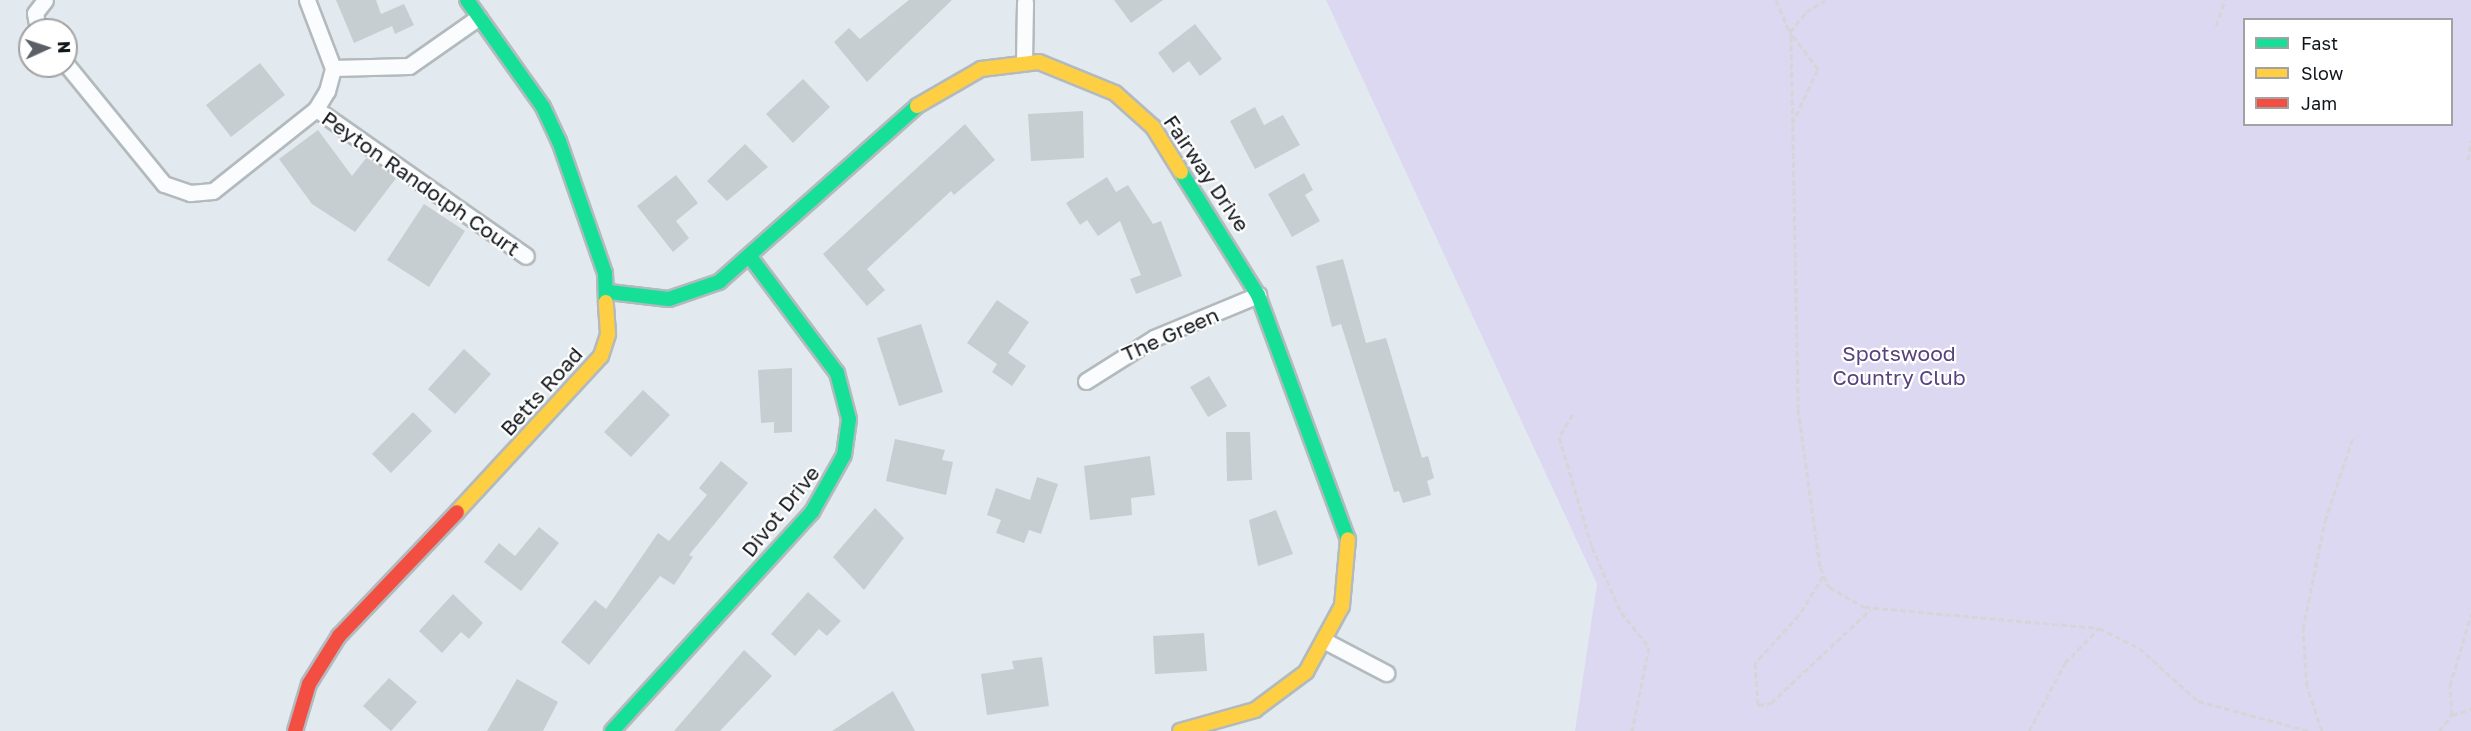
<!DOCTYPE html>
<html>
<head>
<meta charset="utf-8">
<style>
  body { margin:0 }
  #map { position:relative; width:2471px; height:731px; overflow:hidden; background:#e2eaef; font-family:"Golos Text",sans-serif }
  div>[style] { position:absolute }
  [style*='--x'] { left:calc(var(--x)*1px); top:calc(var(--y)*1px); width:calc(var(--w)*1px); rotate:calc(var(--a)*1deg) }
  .green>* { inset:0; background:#dcd8f2 }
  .building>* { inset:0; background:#c6ced1 }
  .path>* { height:3px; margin-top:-1.5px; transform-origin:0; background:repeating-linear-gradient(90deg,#d4d6d8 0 6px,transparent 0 9px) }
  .roads { filter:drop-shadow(2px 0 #b3babe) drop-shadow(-2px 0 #b3babe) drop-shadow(0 2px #b3babe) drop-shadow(0 -2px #b3babe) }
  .street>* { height:15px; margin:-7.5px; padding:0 7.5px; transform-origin:7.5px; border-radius:7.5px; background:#fbfcfd }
  .fast>* { height:14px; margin:-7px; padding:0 7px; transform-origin:7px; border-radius:7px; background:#16e098 }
  .slow>* { height:14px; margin:-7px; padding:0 7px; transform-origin:7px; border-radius:7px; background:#ffcf43 }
  .jam>* { height:14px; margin:-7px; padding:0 7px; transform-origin:7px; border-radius:7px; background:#f24e42 }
  span { translate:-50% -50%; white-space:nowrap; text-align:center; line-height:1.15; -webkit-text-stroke:4.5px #fff; paint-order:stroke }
  .street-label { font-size:21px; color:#11161a }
  .park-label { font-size:21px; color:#58437c }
  .legend { position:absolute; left:2243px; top:18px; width:210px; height:108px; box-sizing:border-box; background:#fff; border:2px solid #a0a2a3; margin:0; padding:8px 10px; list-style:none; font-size:18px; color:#11161a }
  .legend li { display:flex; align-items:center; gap:12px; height:30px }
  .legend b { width:30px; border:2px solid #a0a2a3 }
  .north { position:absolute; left:18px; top:18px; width:60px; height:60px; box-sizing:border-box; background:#fff; border:2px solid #a0a2a3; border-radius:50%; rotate:87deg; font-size:16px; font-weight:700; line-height:24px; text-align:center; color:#11161a }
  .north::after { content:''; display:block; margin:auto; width:21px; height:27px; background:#5a6065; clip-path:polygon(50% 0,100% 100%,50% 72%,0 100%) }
</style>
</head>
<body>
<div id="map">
  <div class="green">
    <div style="clip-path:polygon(evenodd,1326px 0,2471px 0,2471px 731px,1575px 731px,1597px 584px,1326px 0,2244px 20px,2452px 20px,2452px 124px,2244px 124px,2244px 20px)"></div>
  </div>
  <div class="building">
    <div style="clip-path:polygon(336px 0,376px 0,381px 14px,404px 4px,414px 25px,395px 34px,392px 26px,354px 43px)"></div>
    <div style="clip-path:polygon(909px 0,952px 0,867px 82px,834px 42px,849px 28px,860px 39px)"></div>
    <div style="clip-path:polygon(1114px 0,1163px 0,1131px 23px)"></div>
    <div style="clip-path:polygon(1195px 24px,1222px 59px,1200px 76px,1189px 61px,1173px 73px,1158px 53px)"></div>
    <div style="clip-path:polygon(260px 63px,285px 95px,231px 137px,206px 105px)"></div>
    <div style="clip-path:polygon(803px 79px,830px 107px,793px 143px,766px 114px)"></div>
    <div style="clip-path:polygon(1255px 107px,1264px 125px,1283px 115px,1300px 145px,1255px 169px,1230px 121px)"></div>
    <div style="clip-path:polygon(1083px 111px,1084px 158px,1031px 161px,1028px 114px)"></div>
    <div style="clip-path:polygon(965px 124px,995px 160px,954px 195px,951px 191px,867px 269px,885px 290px,867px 306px,823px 254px)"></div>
    <div style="clip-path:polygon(318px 130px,352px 176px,367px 157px,397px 177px,355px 232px,312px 204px,279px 159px)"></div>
    <div style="clip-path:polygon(745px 144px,768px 167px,727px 201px,707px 181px)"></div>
    <div style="clip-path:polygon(1304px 173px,1313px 190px,1305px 195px,1320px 221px,1292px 237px,1268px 194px)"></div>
    <div style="clip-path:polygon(676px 175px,698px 203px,676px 221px,689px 238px,673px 252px,637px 206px)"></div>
    <div style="clip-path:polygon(1107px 177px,1116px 192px,1128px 185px,1153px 224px,1161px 221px,1182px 276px,1136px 294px,1130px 279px,1141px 275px,1120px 221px,1098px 236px,1087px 220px,1080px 225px,1066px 203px)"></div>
    <div style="clip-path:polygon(424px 204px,465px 231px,429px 287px,387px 260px)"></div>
    <div style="clip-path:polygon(1343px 259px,1366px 343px,1386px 338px,1422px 458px,1428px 456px,1434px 478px,1427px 481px,1431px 495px,1403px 503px,1399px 491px,1394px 492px,1341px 324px,1332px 327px,1316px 266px)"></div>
    <div style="clip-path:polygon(997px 300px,1029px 322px,1008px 353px,1026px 366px,1012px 386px,992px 372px,997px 364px,967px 343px)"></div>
    <div style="clip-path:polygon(921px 324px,943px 392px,899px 406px,877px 338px)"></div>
    <div style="clip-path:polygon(464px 349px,491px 374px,455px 414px,428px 389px)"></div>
    <div style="clip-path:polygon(792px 368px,792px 432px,774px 433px,774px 422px,761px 423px,758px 370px)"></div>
    <div style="clip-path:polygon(1209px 376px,1227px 406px,1208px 417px,1190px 387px)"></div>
    <div style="clip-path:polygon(643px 390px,670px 415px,631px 457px,604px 432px)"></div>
    <div style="clip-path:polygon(413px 412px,432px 431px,391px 473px,372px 454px)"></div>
    <div style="clip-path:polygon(1226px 432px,1250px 432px,1252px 480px,1227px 481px)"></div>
    <div style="clip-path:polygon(895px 439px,945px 450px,942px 460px,953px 462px,946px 495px,886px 481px)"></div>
    <div style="clip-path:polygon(1150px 456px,1155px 495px,1131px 498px,1132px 515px,1090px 520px,1084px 466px)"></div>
    <div style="clip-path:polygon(721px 461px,748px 483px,689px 555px,693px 557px,674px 585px,660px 576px,589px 665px,561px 642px,595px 600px,606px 609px,658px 533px,669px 541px,707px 495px,699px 488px)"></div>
    <div style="clip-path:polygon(1037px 477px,1058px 484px,1041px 534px,1029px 530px,1024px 543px,996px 533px,1001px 520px,987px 515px,996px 488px,1030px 500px)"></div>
    <div style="clip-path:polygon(875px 508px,904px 538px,864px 590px,833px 557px)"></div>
    <div style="clip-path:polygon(1276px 510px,1293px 554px,1258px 566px,1249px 520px)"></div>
    <div style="clip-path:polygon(539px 527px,559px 543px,521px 591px,484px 562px,499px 543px,515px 556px)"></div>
    <div style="clip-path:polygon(808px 592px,841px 621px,827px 636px,819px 629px,795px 656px,771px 634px)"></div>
    <div style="clip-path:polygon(453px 594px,483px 623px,469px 639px,461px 632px,442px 653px,419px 631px)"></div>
    <div style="clip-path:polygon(1204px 633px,1207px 671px,1155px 674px,1153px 636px)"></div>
    <div style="clip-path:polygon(744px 650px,772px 676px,720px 731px,674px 731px)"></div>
    <div style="clip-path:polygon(1042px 657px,1049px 706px,987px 715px,981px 674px,1014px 669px,1012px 661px)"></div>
    <div style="clip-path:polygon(389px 678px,417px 702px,391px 731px,363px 706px)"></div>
    <div style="clip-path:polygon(517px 679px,558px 702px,543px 731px,487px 731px)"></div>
    <div style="clip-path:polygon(893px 691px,915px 731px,832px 731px)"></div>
  </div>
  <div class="path">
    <div style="--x:1776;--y:0;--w:39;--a:67"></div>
    <div style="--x:1791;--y:36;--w:373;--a:88.9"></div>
    <div style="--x:1798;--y:409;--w:160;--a:82.1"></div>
    <div style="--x:1820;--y:567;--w:22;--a:66"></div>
    <div style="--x:1829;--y:587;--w:40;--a:29.7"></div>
    <div style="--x:1864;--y:607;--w:236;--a:5.1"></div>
    <div style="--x:2099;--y:628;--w:45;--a:26.6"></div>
    <div style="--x:2139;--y:648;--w:79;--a:41.9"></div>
    <div style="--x:2198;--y:701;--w:115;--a:15.1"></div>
    <div style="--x:2216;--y:26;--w:28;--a:-71"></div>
    <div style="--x:1792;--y:124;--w:61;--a:-64.7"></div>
    <div style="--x:1818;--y:69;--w:46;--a:-127.1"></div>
    <div style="--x:1790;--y:32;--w:26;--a:-51"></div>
    <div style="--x:1806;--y:12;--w:23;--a:-31"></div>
    <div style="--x:2468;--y:160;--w:20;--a:-81"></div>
    <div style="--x:1573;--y:414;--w:27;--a:121"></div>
    <div style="--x:1559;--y:437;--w:115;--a:73.3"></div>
    <div style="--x:1592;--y:547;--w:71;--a:66"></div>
    <div style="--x:1621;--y:612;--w:45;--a:51.3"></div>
    <div style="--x:1649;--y:647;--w:86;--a:101.4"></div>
    <div style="--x:1823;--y:576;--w:46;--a:121.6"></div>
    <div style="--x:1799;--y:615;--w:65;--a:132.5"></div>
    <div style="--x:1755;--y:663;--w:42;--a:85.9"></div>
    <div style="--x:1758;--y:705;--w:13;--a:-9"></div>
    <div style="--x:1771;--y:703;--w:137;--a:-43.2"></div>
    <div style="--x:2452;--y:715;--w:29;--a:-94"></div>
    <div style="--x:2450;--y:686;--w:75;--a:-73.7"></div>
    <div style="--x:2029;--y:731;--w:77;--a:-62.1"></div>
    <div style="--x:2065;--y:663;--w:49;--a:-45.8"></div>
    <div style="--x:2322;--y:731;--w:47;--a:-108.4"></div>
    <div style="--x:2307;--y:686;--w:57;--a:-94"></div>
    <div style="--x:2303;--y:629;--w:110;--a:-78.5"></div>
    <div style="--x:2325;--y:521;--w:88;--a:-71.4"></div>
    <div style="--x:2439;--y:731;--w:21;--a:-51"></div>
    <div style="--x:2452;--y:715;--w:20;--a:-18"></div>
  </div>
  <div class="roads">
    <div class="street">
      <div style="--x:38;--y:30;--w:17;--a:-100"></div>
      <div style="--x:35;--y:13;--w:16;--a:-52"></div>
      <div style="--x:1024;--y:61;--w:59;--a:-89"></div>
      <div style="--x:66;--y:64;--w:155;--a:50.8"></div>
      <div style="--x:164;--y:184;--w:28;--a:19"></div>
      <div style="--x:190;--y:193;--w:23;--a:-5"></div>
      <div style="--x:213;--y:191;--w:132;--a:-38.5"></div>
      <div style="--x:316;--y:109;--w:21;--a:-59"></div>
      <div style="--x:327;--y:91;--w:24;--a:-75"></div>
      <div style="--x:333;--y:68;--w:73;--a:-110.9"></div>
      <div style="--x:333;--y:68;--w:76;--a:-1.5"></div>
      <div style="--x:409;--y:66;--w:85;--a:-35"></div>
      <div style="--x:316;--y:109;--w:256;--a:35"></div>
      <div style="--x:1086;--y:381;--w:80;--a:-32.3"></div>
      <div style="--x:1154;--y:338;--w:113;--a:-22.5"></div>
      <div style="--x:1327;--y:642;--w:67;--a:27.7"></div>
    </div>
    <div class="fast">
      <div style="--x:467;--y:0;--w:131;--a:54.6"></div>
      <div style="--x:543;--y:107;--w:38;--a:65"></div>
      <div style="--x:559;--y:141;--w:140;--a:70.8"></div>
      <div style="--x:605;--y:273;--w:29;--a:88"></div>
      <div style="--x:1181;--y:172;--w:145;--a:58"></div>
      <div style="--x:1258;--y:295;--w:260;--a:69.8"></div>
      <div style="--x:609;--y:292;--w:60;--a:6.7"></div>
      <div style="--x:669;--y:299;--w:53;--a:-18.8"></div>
      <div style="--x:719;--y:282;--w:265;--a:-41.6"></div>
      <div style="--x:612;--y:731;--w:297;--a:-47.6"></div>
      <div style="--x:812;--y:512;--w:65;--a:-60.7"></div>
      <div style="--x:844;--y:455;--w:36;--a:-82"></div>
      <div style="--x:849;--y:419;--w:48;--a:-104.6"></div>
      <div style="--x:837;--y:373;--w:144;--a:-126.8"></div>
    </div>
    <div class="slow">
      <div style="--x:917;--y:106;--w:74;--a:-30"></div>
      <div style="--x:981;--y:69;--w:58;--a:-6.9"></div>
      <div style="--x:1039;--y:62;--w:82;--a:22.2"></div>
      <div style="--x:1115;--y:93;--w:51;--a:41.8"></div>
      <div style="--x:1153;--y:127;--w:53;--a:58.1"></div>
      <div style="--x:457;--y:512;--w:212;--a:-47.3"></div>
      <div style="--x:601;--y:356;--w:23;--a:-72"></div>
      <div style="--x:608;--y:334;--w:32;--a:-94"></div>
      <div style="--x:1180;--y:731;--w:78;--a:-15.6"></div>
      <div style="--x:1255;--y:710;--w:64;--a:-36.7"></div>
      <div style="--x:1306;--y:672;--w:75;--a:-61.4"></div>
      <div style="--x:1342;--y:606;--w:67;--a:-84.9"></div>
    </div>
    <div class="jam">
      <div style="--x:295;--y:731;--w:49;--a:-73.4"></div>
      <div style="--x:309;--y:684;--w:57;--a:-58"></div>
      <div style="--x:339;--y:636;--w:171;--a:-46.4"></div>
    </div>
  </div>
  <div class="street-label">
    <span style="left:1207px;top:173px;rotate:56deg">Fairway Drive</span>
    <span style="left:421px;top:183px;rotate:35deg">Peyton Randolph Court</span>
    <span style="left:1170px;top:334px;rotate:-24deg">The Green</span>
    <span style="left:541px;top:391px;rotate:-48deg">Betts Road</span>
    <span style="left:780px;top:511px;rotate:-51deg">Divot Drive</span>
  </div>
  <div class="park-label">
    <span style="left:1899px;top:365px">Spotswood<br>Country Club</span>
  </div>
  <ul class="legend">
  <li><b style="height:8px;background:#16e098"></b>Fast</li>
  <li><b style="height:8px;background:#ffcf43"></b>Slow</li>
  <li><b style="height:8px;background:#f24e42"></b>Jam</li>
  </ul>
  <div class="north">N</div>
</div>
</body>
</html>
